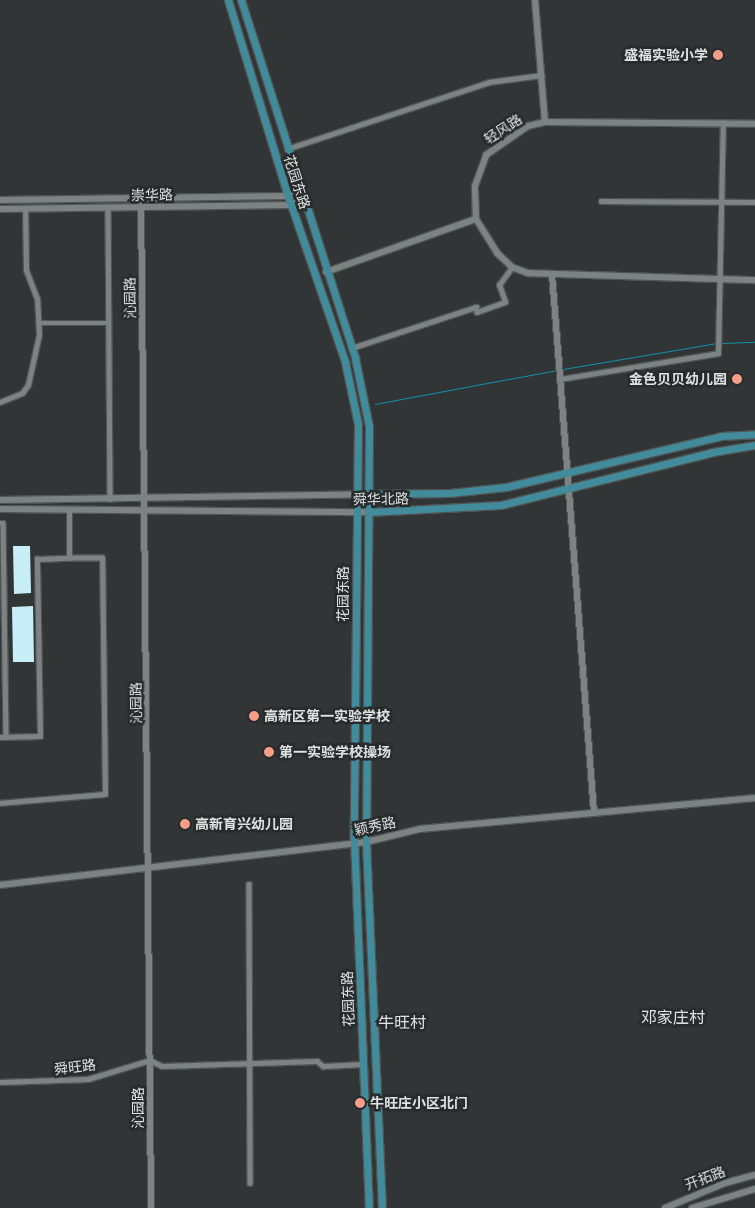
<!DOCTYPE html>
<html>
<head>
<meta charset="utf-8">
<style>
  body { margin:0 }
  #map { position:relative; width:755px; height:1208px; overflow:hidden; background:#313536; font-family:Roboto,"Noto Sans SC",sans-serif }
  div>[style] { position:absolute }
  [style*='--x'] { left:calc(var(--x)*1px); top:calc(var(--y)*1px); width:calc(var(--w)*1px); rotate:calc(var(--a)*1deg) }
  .stream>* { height:1px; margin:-0.5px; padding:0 0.5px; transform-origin:0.5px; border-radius:0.5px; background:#1391a9 }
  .building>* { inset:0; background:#c8eef8 }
  .roads { filter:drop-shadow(1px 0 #505455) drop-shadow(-1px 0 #505455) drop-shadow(0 1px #505455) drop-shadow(0 -1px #505455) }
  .street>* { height:4.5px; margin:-2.25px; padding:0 2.25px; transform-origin:2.25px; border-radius:2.25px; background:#7d8283 }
  .secondary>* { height:6px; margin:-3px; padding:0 3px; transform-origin:3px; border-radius:3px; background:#7d8283 }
  .primary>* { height:7px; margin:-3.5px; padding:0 3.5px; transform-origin:3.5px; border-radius:3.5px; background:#418b9a }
  .dots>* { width:14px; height:14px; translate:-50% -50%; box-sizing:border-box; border:2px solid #272b2c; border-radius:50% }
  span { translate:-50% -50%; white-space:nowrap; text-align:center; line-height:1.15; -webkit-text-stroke:5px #272b2c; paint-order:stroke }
  .poi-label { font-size:14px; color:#dfe2e3; font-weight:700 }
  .right { translate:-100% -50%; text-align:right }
  .left { translate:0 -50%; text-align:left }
  .street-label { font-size:14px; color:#dfe2e3 }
  .quarter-label { font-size:16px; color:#dfe2e3 }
</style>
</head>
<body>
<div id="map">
  <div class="stream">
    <div style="--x:721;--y:343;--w:34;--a:-2"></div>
    <div style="--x:563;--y:369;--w:156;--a:-9.6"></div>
    <div style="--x:375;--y:404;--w:184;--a:-10.6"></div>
  </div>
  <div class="building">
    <div style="clip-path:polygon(13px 546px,30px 546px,31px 593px,14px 594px)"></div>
    <div style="clip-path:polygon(33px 606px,34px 662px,13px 662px,12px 607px)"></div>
  </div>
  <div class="roads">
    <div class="street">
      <div style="--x:287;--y:149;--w:213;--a:-18.3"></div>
      <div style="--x:489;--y:82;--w:53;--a:-7.5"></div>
      <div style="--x:601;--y:201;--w:154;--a:0.4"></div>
      <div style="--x:108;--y:208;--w:291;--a:89.6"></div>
      <div style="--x:39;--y:323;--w:70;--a:0"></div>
      <div style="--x:352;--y:348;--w:131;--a:-18.3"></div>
      <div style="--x:476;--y:307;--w:5;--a:79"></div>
      <div style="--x:477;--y:312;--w:30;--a:-20"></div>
      <div style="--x:505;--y:302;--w:18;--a:-109"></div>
      <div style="--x:499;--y:285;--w:22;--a:-54"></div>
      <div style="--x:560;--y:379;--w:160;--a:-9.3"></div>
      <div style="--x:718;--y:353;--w:230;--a:-88.8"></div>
      <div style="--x:0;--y:402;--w:24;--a:-22"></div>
      <div style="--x:22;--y:393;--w:10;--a:-53"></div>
      <div style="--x:28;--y:385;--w:51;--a:-77.6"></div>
      <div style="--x:39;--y:335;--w:36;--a:-93"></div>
      <div style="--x:37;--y:299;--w:31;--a:-111"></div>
      <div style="--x:26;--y:270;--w:61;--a:-90.9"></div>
      <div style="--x:0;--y:523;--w:3;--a:0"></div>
      <div style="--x:3;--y:523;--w:214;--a:89.2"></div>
      <div style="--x:0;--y:737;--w:40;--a:-1.4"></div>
      <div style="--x:40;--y:736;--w:177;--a:-91"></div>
      <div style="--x:37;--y:559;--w:32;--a:-2"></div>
      <div style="--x:69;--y:558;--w:46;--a:-90"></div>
      <div style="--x:0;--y:803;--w:105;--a:-4.9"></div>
      <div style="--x:105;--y:794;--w:236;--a:-90.7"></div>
      <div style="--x:102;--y:558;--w:33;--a:180"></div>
      <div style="--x:249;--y:884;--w:299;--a:89.8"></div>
      <div style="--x:0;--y:1082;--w:88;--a:-2"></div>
      <div style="--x:88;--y:1079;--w:65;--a:-17"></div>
      <div style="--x:150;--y:1060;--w:13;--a:27"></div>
      <div style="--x:162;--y:1066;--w:155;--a:-1.8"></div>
      <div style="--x:317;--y:1061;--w:8;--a:40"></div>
      <div style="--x:323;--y:1066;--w:40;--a:-2.9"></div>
    </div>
    <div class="secondary">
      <div style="--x:545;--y:122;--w:210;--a:0.5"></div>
      <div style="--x:141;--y:198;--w:1010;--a:89.43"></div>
      <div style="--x:0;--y:200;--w:288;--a:-0.8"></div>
      <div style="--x:288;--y:196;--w:14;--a:-21"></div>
      <div style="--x:0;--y:209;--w:291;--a:-0.8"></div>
      <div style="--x:291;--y:205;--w:14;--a:-25"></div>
      <div style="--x:476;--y:219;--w:40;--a:58"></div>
      <div style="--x:497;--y:253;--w:21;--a:43"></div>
      <div style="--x:512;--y:267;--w:17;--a:21"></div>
      <div style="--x:528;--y:273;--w:227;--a:1.8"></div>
      <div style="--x:326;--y:272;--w:159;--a:-19.5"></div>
      <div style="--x:476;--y:219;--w:33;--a:-92"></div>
      <div style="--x:475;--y:186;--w:33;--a:-70"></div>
      <div style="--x:486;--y:155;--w:51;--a:-34.6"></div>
      <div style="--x:528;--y:126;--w:17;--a:-13"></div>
      <div style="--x:545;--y:122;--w:122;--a:-94.7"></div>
      <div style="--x:552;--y:274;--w:541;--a:85.54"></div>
      <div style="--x:0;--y:500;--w:368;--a:-0.9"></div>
      <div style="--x:0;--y:509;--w:368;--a:0.5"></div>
      <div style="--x:0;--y:885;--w:369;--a:-6.7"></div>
      <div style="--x:366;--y:842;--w:56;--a:-13.5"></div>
      <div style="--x:420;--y:829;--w:336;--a:-5.3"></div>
      <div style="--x:665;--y:1208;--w:65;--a:-22.6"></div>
      <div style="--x:725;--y:1183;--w:31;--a:-15"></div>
      <div style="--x:692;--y:1208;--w:66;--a:-16.8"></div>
    </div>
    <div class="primary">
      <div style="--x:228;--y:0;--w:205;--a:73"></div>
      <div style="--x:288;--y:196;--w:176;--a:71"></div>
      <div style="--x:345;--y:362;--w:63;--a:78.2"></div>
      <div style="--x:358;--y:424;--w:414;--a:90.6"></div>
      <div style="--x:354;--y:838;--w:370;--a:87.7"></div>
      <div style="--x:241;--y:0;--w:376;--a:72.3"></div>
      <div style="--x:355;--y:358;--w:69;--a:78.4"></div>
      <div style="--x:369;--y:426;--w:416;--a:90.4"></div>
      <div style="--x:366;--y:842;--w:366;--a:87.5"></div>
      <div style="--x:368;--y:494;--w:82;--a:-0.7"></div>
      <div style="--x:450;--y:493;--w:56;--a:-6.1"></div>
      <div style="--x:506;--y:487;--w:221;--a:-13.3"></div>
      <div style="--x:721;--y:436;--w:34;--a:-3"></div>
      <div style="--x:368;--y:512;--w:133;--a:-3"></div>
      <div style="--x:501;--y:505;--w:219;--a:-14"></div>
      <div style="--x:713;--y:452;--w:43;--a:-9.5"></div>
    </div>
  </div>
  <div class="dots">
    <div style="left:718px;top:55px;background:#f49e87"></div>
    <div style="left:737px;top:379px;background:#f49e87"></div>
    <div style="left:254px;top:716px;background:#f49e87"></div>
    <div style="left:269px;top:752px;background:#f49e87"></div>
    <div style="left:185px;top:824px;background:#f49e87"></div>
    <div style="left:360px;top:1103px;background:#f49e87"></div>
  </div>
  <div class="poi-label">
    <span class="right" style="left:708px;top:55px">盛福实验小学</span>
    <span class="right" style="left:727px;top:379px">金色贝贝幼儿园</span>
    <span class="left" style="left:264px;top:716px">高新区第一实验学校</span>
    <span class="left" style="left:279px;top:752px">第一实验学校操场</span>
    <span class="left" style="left:195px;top:824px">高新育兴幼儿园</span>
    <span class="left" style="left:370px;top:1103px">牛旺庄小区北门</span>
  </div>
  <div class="street-label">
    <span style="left:503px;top:129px;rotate:-33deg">轻风路</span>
    <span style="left:297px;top:182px;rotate:72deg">花园东路</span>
    <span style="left:152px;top:195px;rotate:-1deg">崇华路</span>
    <span style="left:130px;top:298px;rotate:-91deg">沁园路</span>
    <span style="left:381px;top:499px;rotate:-1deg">舜华北路</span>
    <span style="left:343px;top:594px;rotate:-90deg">花园东路</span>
    <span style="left:136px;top:703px;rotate:-91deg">沁园路</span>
    <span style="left:375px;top:826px;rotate:-12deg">颖秀路</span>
    <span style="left:348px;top:999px;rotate:-92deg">花园东路</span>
    <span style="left:75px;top:1067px;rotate:-7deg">舜旺路</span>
    <span style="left:138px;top:1108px;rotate:-90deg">沁园路</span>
    <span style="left:705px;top:1178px;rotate:-21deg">开拓路</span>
  </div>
  <div class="quarter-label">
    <span style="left:673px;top:1018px">邓家庄村</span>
    <span style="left:402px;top:1023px">牛旺村</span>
  </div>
</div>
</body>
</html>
